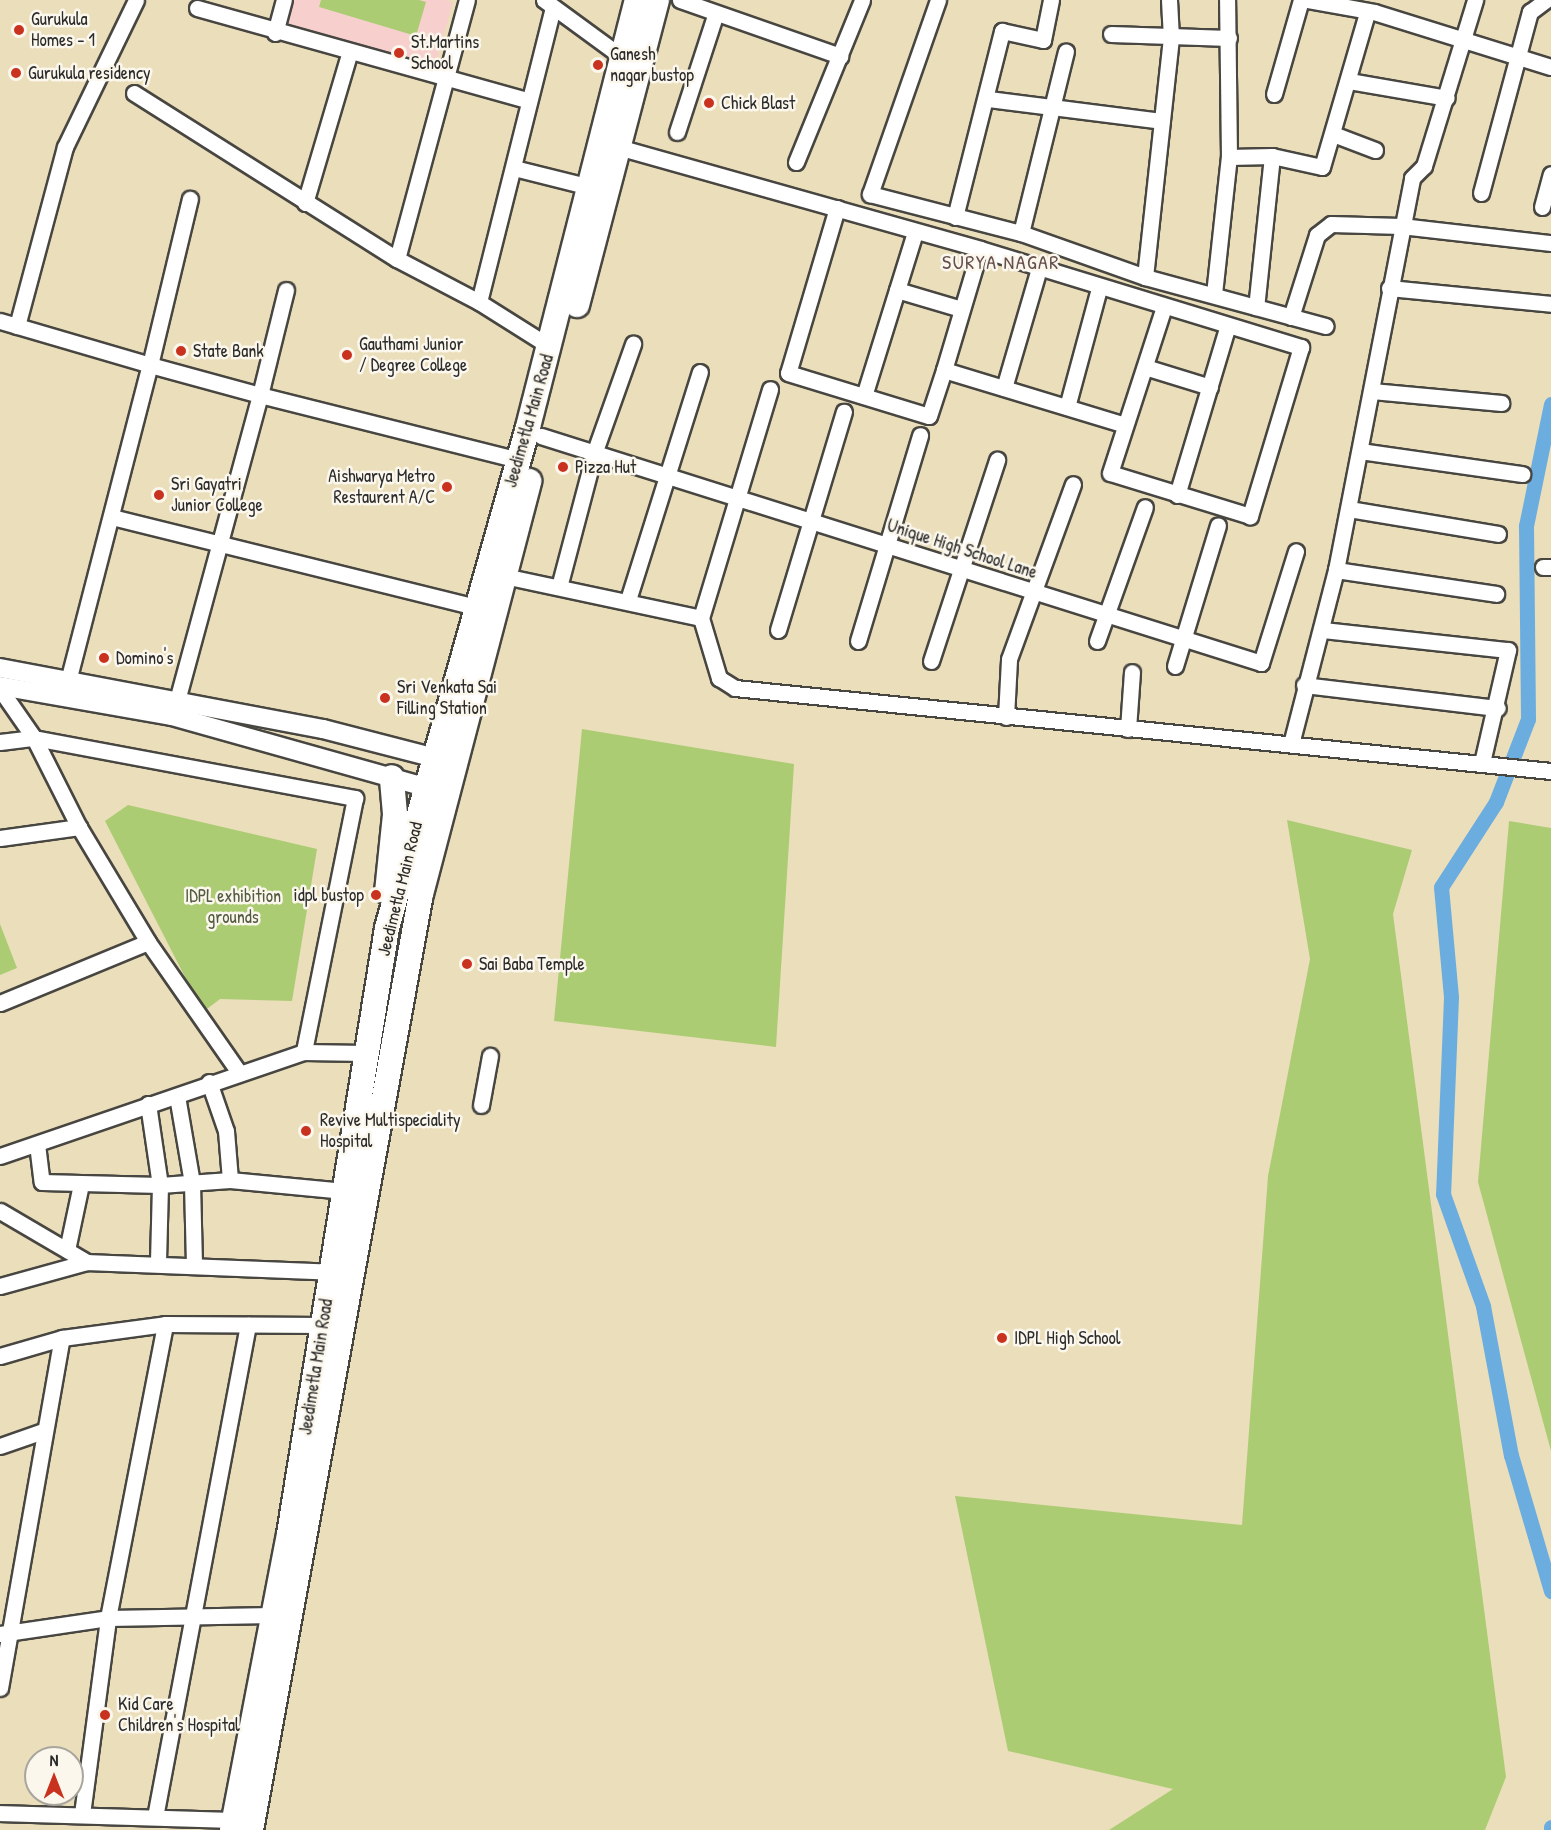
<!DOCTYPE html>
<html>
<head>
<meta charset="utf-8">
<style>
  body { margin:0 }
  #map { position:relative; width:1551px; height:1830px; overflow:hidden; background:#ebdebb; font-family:"Patrick Hand",sans-serif }
  div>[style] { position:absolute }
  [style*='--x'] { left:calc(var(--x)*1px); top:calc(var(--y)*1px); width:calc(var(--w)*1px); rotate:calc(var(--a)*1deg) }
  .built>* { inset:0; background:#f7d0ce }
  .green>* { inset:0; background:#accc74 }
  .canal>* { height:15px; margin:-7.5px; padding:0 7.5px; transform-origin:7.5px; border-radius:7.5px; background:#6cade0 }
  .roads { filter:drop-shadow(2px 0 #484641) drop-shadow(-2px 0 #484641) drop-shadow(0 2px #484641) drop-shadow(0 -2px #484641) }
  .minor>* { height:15px; margin:-7.5px; padding:0 7.5px; transform-origin:7.5px; border-radius:7.5px; background:#fff }
  .tertiary>* { height:18px; margin:-9px; padding:0 9px; transform-origin:9px; border-radius:9px; background:#fff }
  .primary>* { height:24px; margin:-12px; padding:0 12px; transform-origin:12px; border-radius:12px; background:#fff }
  .dots>* { width:16px; height:16px; translate:-50% -50%; box-sizing:border-box; border:3px solid #fbf7ec; border-radius:50% }
  span { translate:-50% -50%; white-space:nowrap; text-align:center; line-height:1.15; -webkit-text-stroke:5px #fbf7ec; paint-order:stroke }
  .poi-label { font-size:18px; color:#2b2b2b }
  .left { translate:0 -50%; text-align:left }
  .right { translate:-100% -50%; text-align:right }
  .street-label { font-size:18px; color:#2b2b2b }
  .park-label { font-size:18px; color:#525b41 }
  .neighbourhood-label { font-size:20px; color:#66504e; letter-spacing:1.5px }
  .north { position:absolute; left:24px; top:1746px; width:60px; height:60px; box-sizing:border-box; background:#fbf7ec; border:2px solid #a8a59f; border-radius:50%; rotate:0deg; font-size:16px; font-weight:700; line-height:24px; text-align:center; color:#2b2b2b }
  .north::after { content:''; display:block; margin:auto; width:21px; height:27px; background:#c8321e; clip-path:polygon(50% 0,100% 100%,50% 72%,0 100%) }
</style>
</head>
<body>
<div id="map">
  <div class="built">
    <div style="clip-path:polygon(293px 0,444px 0,453px 2px,433px 74px,284px 33px)"></div>
  </div>
  <div class="green">
    <div style="clip-path:polygon(321px 0,419px 0,426px 2px,416px 36px,319px 7px)"></div>
    <div style="clip-path:polygon(582px 729px,794px 764px,776px 1047px,554px 1021px)"></div>
    <div style="clip-path:polygon(128px 805px,317px 849px,292px 1001px,220px 999px,203px 1012px,105px 821px)"></div>
    <div style="clip-path:polygon(1287px 820px,1412px 850px,1393px 914px,1506px 1777px,1485px 1830px,1109px 1830px,1173px 1789px,1008px 1751px,955px 1496px,1242px 1525px,1268px 1176px,1310px 959px)"></div>
    <div style="clip-path:polygon(1509px 821px,1551px 828px,1551px 1451px,1478px 1182px)"></div>
    <div style="clip-path:polygon(0 924px,17px 968px,0 975px)"></div>
  </div>
  <div class="canal">
    <div style="--x:1551;--y:404;--w:125;--a:101.6"></div>
    <div style="--x:1526;--y:526;--w:193;--a:89.4"></div>
    <div style="--x:1528;--y:719;--w:89;--a:111.1"></div>
    <div style="--x:1496;--y:802;--w:101;--a:122.9"></div>
    <div style="--x:1441;--y:887;--w:110;--a:84.8"></div>
    <div style="--x:1451;--y:997;--w:197;--a:92.3"></div>
    <div style="--x:1443;--y:1194;--w:119;--a:70.3"></div>
    <div style="--x:1483;--y:1306;--w:152;--a:79.4"></div>
    <div style="--x:1511;--y:1455;--w:142;--a:73.6"></div>
    <div style="--x:1551;--y:1830;--w:3;--a:-90"></div>
  </div>
  <div class="roads">
    <div class="minor">
      <div style="--x:544;--y:0;--w:97;--a:36.2"></div>
      <div style="--x:680;--y:0;--w:170;--a:19.3"></div>
      <div style="--x:938;--y:0;--w:206;--a:109.3"></div>
      <div style="--x:870;--y:194;--w:156;--a:14.5"></div>
      <div style="--x:1021;--y:233;--w:132;--a:19.5"></div>
      <div style="--x:1145;--y:277;--w:187;--a:15.2"></div>
      <div style="--x:1308;--y:0;--w:67;--a:10.3"></div>
      <div style="--x:1374;--y:12;--w:185;--a:17.3"></div>
      <div style="--x:197;--y:8;--w:345;--a:15.6"></div>
      <div style="--x:275;--y:33;--w:34;--a:-75"></div>
      <div style="--x:1111;--y:34;--w:118;--a:1.9"></div>
      <div style="--x:1349;--y:81;--w:99;--a:9.8"></div>
      <div style="--x:134;--y:93;--w:311;--a:32.3"></div>
      <div style="--x:397;--y:259;--w:93;--a:27.7"></div>
      <div style="--x:479;--y:302;--w:304;--a:-75.9"></div>
      <div style="--x:1274;--y:94;--w:98;--a:-74"></div>
      <div style="--x:988;--y:99;--w:175;--a:7.2"></div>
      <div style="--x:677;--y:132;--w:125;--a:-71.9"></div>
      <div style="--x:1333;--y:134;--w:45;--a:20.9"></div>
      <div style="--x:618;--y:147;--w:376;--a:15.7"></div>
      <div style="--x:980;--y:249;--w:336;--a:17"></div>
      <div style="--x:1301;--y:347;--w:177;--a:106.8"></div>
      <div style="--x:1250;--y:516;--w:146;--a:-162.9"></div>
      <div style="--x:1110;--y:473;--w:175;--a:-72"></div>
      <div style="--x:1272;--y:156;--w:51;--a:12.4"></div>
      <div style="--x:1322;--y:167;--w:160;--a:-73.7"></div>
      <div style="--x:1229;--y:157;--w:43;--a:-1.3"></div>
      <div style="--x:1272;--y:156;--w:152;--a:96"></div>
      <div style="--x:796;--y:162;--w:175;--a:-67.8"></div>
      <div style="--x:514;--y:168;--w:78;--a:14"></div>
      <div style="--x:1481;--y:193;--w:188;--a:-74.9"></div>
      <div style="--x:1530;--y:12;--w:20;--a:-37"></div>
      <div style="--x:305;--y:203;--w:155;--a:-73.5"></div>
      <div style="--x:1542;--y:207;--w:34;--a:-75"></div>
      <div style="--x:837;--y:208;--w:172;--a:106.5"></div>
      <div style="--x:788;--y:373;--w:147;--a:17"></div>
      <div style="--x:929;--y:416;--w:48;--a:-71.9"></div>
      <div style="--x:944;--y:370;--w:189;--a:16.9"></div>
      <div style="--x:955;--y:217;--w:192;--a:-75.8"></div>
      <div style="--x:1002;--y:31;--w:42;--a:12.4"></div>
      <div style="--x:1043;--y:40;--w:41;--a:-78.7"></div>
      <div style="--x:1021;--y:233;--w:187;--a:-76.1"></div>
      <div style="--x:397;--y:259;--w:268;--a:-74.9"></div>
      <div style="--x:1145;--y:277;--w:240;--a:-83.8"></div>
      <div style="--x:1171;--y:38;--w:38;--a:-93"></div>
      <div style="--x:1389;--y:288;--w:163;--a:5.6"></div>
      <div style="--x:286;--y:290;--w:108;--a:103.9"></div>
      <div style="--x:260;--y:395;--w:266;--a:14.1"></div>
      <div style="--x:897;--y:290;--w:67;--a:16.5"></div>
      <div style="--x:1214;--y:294;--w:138;--a:-83.8"></div>
      <div style="--x:1229;--y:157;--w:157;--a:-90.7"></div>
      <div style="--x:479;--y:302;--w:83;--a:32.2"></div>
      <div style="--x:1291;--y:317;--w:86;--a:-72.4"></div>
      <div style="--x:1317;--y:235;--w:18;--a:-38"></div>
      <div style="--x:1331;--y:224;--w:70;--a:1.6"></div>
      <div style="--x:1401;--y:226;--w:151;--a:6.5"></div>
      <div style="--x:0;--y:321;--w:156;--a:16.3"></div>
      <div style="--x:150;--y:365;--w:171;--a:-76.5"></div>
      <div style="--x:17;--y:326;--w:185;--a:-75"></div>
      <div style="--x:65;--y:147;--w:163;--a:-64.2"></div>
      <div style="--x:1145;--y:367;--w:68;--a:17.1"></div>
      <div style="--x:944;--y:370;--w:126;--a:-73.4"></div>
      <div style="--x:1004;--y:388;--w:125;--a:-73.7"></div>
      <div style="--x:1372;--y:391;--w:130;--a:5.3"></div>
      <div style="--x:864;--y:396;--w:172;--a:-72.7"></div>
      <div style="--x:1067;--y:407;--w:123;--a:-74.9"></div>
      <div style="--x:541;--y:436;--w:755;--a:17.5"></div>
      <div style="--x:1261;--y:663;--w:117;--a:-72.6"></div>
      <div style="--x:1360;--y:451;--w:164;--a:8.1"></div>
      <div style="--x:1177;--y:495;--w:177;--a:-73.3"></div>
      <div style="--x:1349;--y:509;--w:151;--a:9.5"></div>
      <div style="--x:112;--y:517;--w:375;--a:13.9"></div>
      <div style="--x:1543;--y:567;--w:8;--a:0"></div>
      <div style="--x:1336;--y:570;--w:162;--a:8.5"></div>
      <div style="--x:504;--y:576;--w:201;--a:12"></div>
      <div style="--x:701;--y:618;--w:63;--a:73.3"></div>
      <div style="--x:719;--y:678;--w:19;--a:32"></div>
      <div style="--x:735;--y:688;--w:820;--a:5.81"></div>
      <div style="--x:559;--y:587;--w:141;--a:-75.2"></div>
      <div style="--x:595;--y:451;--w:114;--a:-70.4"></div>
      <div style="--x:628;--y:600;--w:239;--a:-72.5"></div>
      <div style="--x:701;--y:618;--w:239;--a:-73.2"></div>
      <div style="--x:778;--y:630;--w:228;--a:-73.2"></div>
      <div style="--x:1323;--y:630;--w:186;--a:6.2"></div>
      <div style="--x:1508;--y:650;--w:116;--a:103"></div>
      <div style="--x:858;--y:641;--w:215;--a:-73.2"></div>
      <div style="--x:1097;--y:641;--w:142;--a:-70.3"></div>
      <div style="--x:931;--y:661;--w:212;--a:-71.8"></div>
      <div style="--x:1175;--y:666;--w:147;--a:-73"></div>
      <div style="--x:68;--y:681;--w:326;--a:-75.5"></div>
      <div style="--x:150;--y:365;--w:114;--a:15.3"></div>
      <div style="--x:260;--y:395;--w:316;--a:105.2"></div>
      <div style="--x:1304;--y:685;--w:195;--a:6.8"></div>
      <div style="--x:0;--y:689;--w:60;--a:55.2"></div>
      <div style="--x:34;--y:738;--w:100;--a:63.2"></div>
      <div style="--x:79;--y:827;--w:134;--a:59"></div>
      <div style="--x:148;--y:942;--w:157;--a:55.1"></div>
      <div style="--x:1006;--y:717;--w:58;--a:-87"></div>
      <div style="--x:1009;--y:659;--w:186;--a:-69.9"></div>
      <div style="--x:1128;--y:729;--w:57;--a:-86"></div>
      <div style="--x:0;--y:742;--w:34;--a:-7"></div>
      <div style="--x:34;--y:738;--w:327;--a:10.6"></div>
      <div style="--x:355;--y:798;--w:259;--a:101.4"></div>
      <div style="--x:1291;--y:744;--w:180;--a:-75.5"></div>
      <div style="--x:1336;--y:570;--w:399;--a:-79"></div>
      <div style="--x:1412;--y:178;--w:17;--a:-45"></div>
      <div style="--x:1424;--y:166;--w:174;--a:-72.9"></div>
      <div style="--x:0;--y:838;--w:80;--a:-7.9"></div>
      <div style="--x:0;--y:1003;--w:160;--a:-22.4"></div>
      <div style="--x:209;--y:1082;--w:52;--a:70.9"></div>
      <div style="--x:226;--y:1131;--w:49;--a:85.3"></div>
      <div style="--x:177;--y:1096;--w:88;--a:80.2"></div>
      <div style="--x:192;--y:1183;--w:82;--a:88.6"></div>
      <div style="--x:148;--y:1104;--w:82;--a:81.6"></div>
      <div style="--x:160;--y:1185;--w:79;--a:91.5"></div>
      <div style="--x:481;--y:1105;--w:50;--a:-79.6"></div>
      <div style="--x:37;--y:1144;--w:38;--a:83"></div>
      <div style="--x:42;--y:1182;--w:118;--a:1.5"></div>
      <div style="--x:160;--y:1185;--w:70;--a:-4.1"></div>
      <div style="--x:230;--y:1180;--w:115;--a:5.5"></div>
      <div style="--x:0;--y:1156;--w:321;--a:-18.9"></div>
      <div style="--x:304;--y:1052;--w:62;--a:0.9"></div>
      <div style="--x:0;--y:1211;--w:101;--a:30.4"></div>
      <div style="--x:87;--y:1262;--w:244;--a:2.3"></div>
      <div style="--x:67;--y:1250;--w:67;--a:-78"></div>
      <div style="--x:0;--y:1286;--w:90;--a:-15.4"></div>
      <div style="--x:0;--y:1356;--w:65;--a:-16.2"></div>
      <div style="--x:62;--y:1338;--w:104;--a:-7.7"></div>
      <div style="--x:165;--y:1324;--w:158;--a:0.4"></div>
      <div style="--x:0;--y:1446;--w:46;--a:-19.2"></div>
      <div style="--x:0;--y:1634;--w:109;--a:-8.4"></div>
      <div style="--x:108;--y:1618;--w:165;--a:-1"></div>
      <div style="--x:0;--y:1688;--w:355;--a:-80"></div>
      <div style="--x:0;--y:1813;--w:234;--a:1.7"></div>
      <div style="--x:82;--y:1814;--w:198;--a:-82.4"></div>
      <div style="--x:108;--y:1618;--w:299;--a:-79"></div>
      <div style="--x:155;--y:1817;--w:501;--a:-79.3"></div>
    </div>
    <div class="tertiary">
      <div style="--x:0;--y:668;--w:329;--a:10.7"></div>
      <div style="--x:323;--y:729;--w:128;--a:14.5"></div>
      <div style="--x:0;--y:686;--w:175;--a:9.9"></div>
      <div style="--x:172;--y:716;--w:277;--a:15.7"></div>
    </div>
    <div class="primary">
      <div style="--x:577;--y:305;--w:315;--a:-75.3"></div>
      <div style="--x:387;--y:892;--w:78;--a:-84.1"></div>
      <div style="--x:395;--y:814;--w:37;--a:-95"></div>
      <div style="--x:232;--y:1830;--w:301;--a:-79.1"></div>
      <div style="--x:289;--y:1534;--w:614;--a:-80.81"></div>
      <div style="--x:387;--y:928;--w:520;--a:-74.28"></div>
      <div style="--x:528;--y:427;--w:441;--a:-75.7"></div>
      <div style="--x:251;--y:1830;--w:951;--a:-79.71"></div>
      <div style="--x:421;--y:894;--w:427;--a:-75.3"></div>
    </div>
  </div>
  <div class="dots">
    <div style="left:19px;top:30px;background:#c8321e"></div>
    <div style="left:399px;top:53px;background:#c8321e"></div>
    <div style="left:598px;top:65px;background:#c8321e"></div>
    <div style="left:16px;top:73px;background:#c8321e"></div>
    <div style="left:709px;top:103px;background:#c8321e"></div>
    <div style="left:181px;top:351px;background:#c8321e"></div>
    <div style="left:347px;top:355px;background:#c8321e"></div>
    <div style="left:563px;top:467px;background:#c8321e"></div>
    <div style="left:447px;top:487px;background:#c8321e"></div>
    <div style="left:159px;top:495px;background:#c8321e"></div>
    <div style="left:104px;top:658px;background:#c8321e"></div>
    <div style="left:385px;top:698px;background:#c8321e"></div>
    <div style="left:376px;top:895px;background:#c8321e"></div>
    <div style="left:467px;top:964px;background:#c8321e"></div>
    <div style="left:306px;top:1131px;background:#c8321e"></div>
    <div style="left:1002px;top:1338px;background:#c8321e"></div>
    <div style="left:105px;top:1715px;background:#c8321e"></div>
  </div>
  <div class="poi-label">
    <span class="left" style="left:31px;top:30px">Gurukula<br>Homes - 1</span>
    <span class="left" style="left:411px;top:53px">St.Martins<br>School</span>
    <span class="left" style="left:610px;top:65px">Ganesh<br>nagar bustop</span>
    <span class="left" style="left:28px;top:73px">Gurukula residency</span>
    <span class="left" style="left:721px;top:103px">Chick Blast</span>
    <span class="left" style="left:359px;top:355px">Gauthami Junior<br>/ Degree College</span>
    <span class="left" style="left:193px;top:351px">State Bank</span>
    <span class="left" style="left:575px;top:467px">Pizza Hut</span>
    <span class="right" style="left:435px;top:487px">Aishwarya Metro<br>Restaurent A/C</span>
    <span class="left" style="left:171px;top:495px">Sri Gayatri<br>Junior College</span>
    <span class="left" style="left:116px;top:658px">Domino's</span>
    <span class="left" style="left:397px;top:698px">Sri Venkata Sai<br>Filling Station</span>
    <span class="right" style="left:364px;top:895px">idpl bustop</span>
    <span class="left" style="left:479px;top:964px">Sai Baba Temple</span>
    <span class="left" style="left:320px;top:1131px">Revive Multispeciality<br>Hospital</span>
    <span class="left" style="left:1014px;top:1338px">IDPL High School</span>
    <span class="left" style="left:118px;top:1715px">Kid Care<br>Children's Hospital</span>
  </div>
  <div class="street-label">
    <span style="left:529px;top:421px;rotate:-74deg">Jeedimetla Main Road</span>
    <span style="left:962px;top:549px;rotate:18deg">Unique High School Lane</span>
    <span style="left:400px;top:889px;rotate:-76deg">Jeedimetla Main Road</span>
    <span style="left:316px;top:1367px;rotate:-81deg">Jeedimetla Main Road</span>
  </div>
  <div class="park-label">
    <span style="left:233px;top:907px">IDPL exhibition<br>grounds</span>
  </div>
  <div class="neighbourhood-label">
    <span style="left:1001px;top:261px">SURYA NAGAR</span>
  </div>
  <div class="north">N</div>
</div>
</body>
</html>
